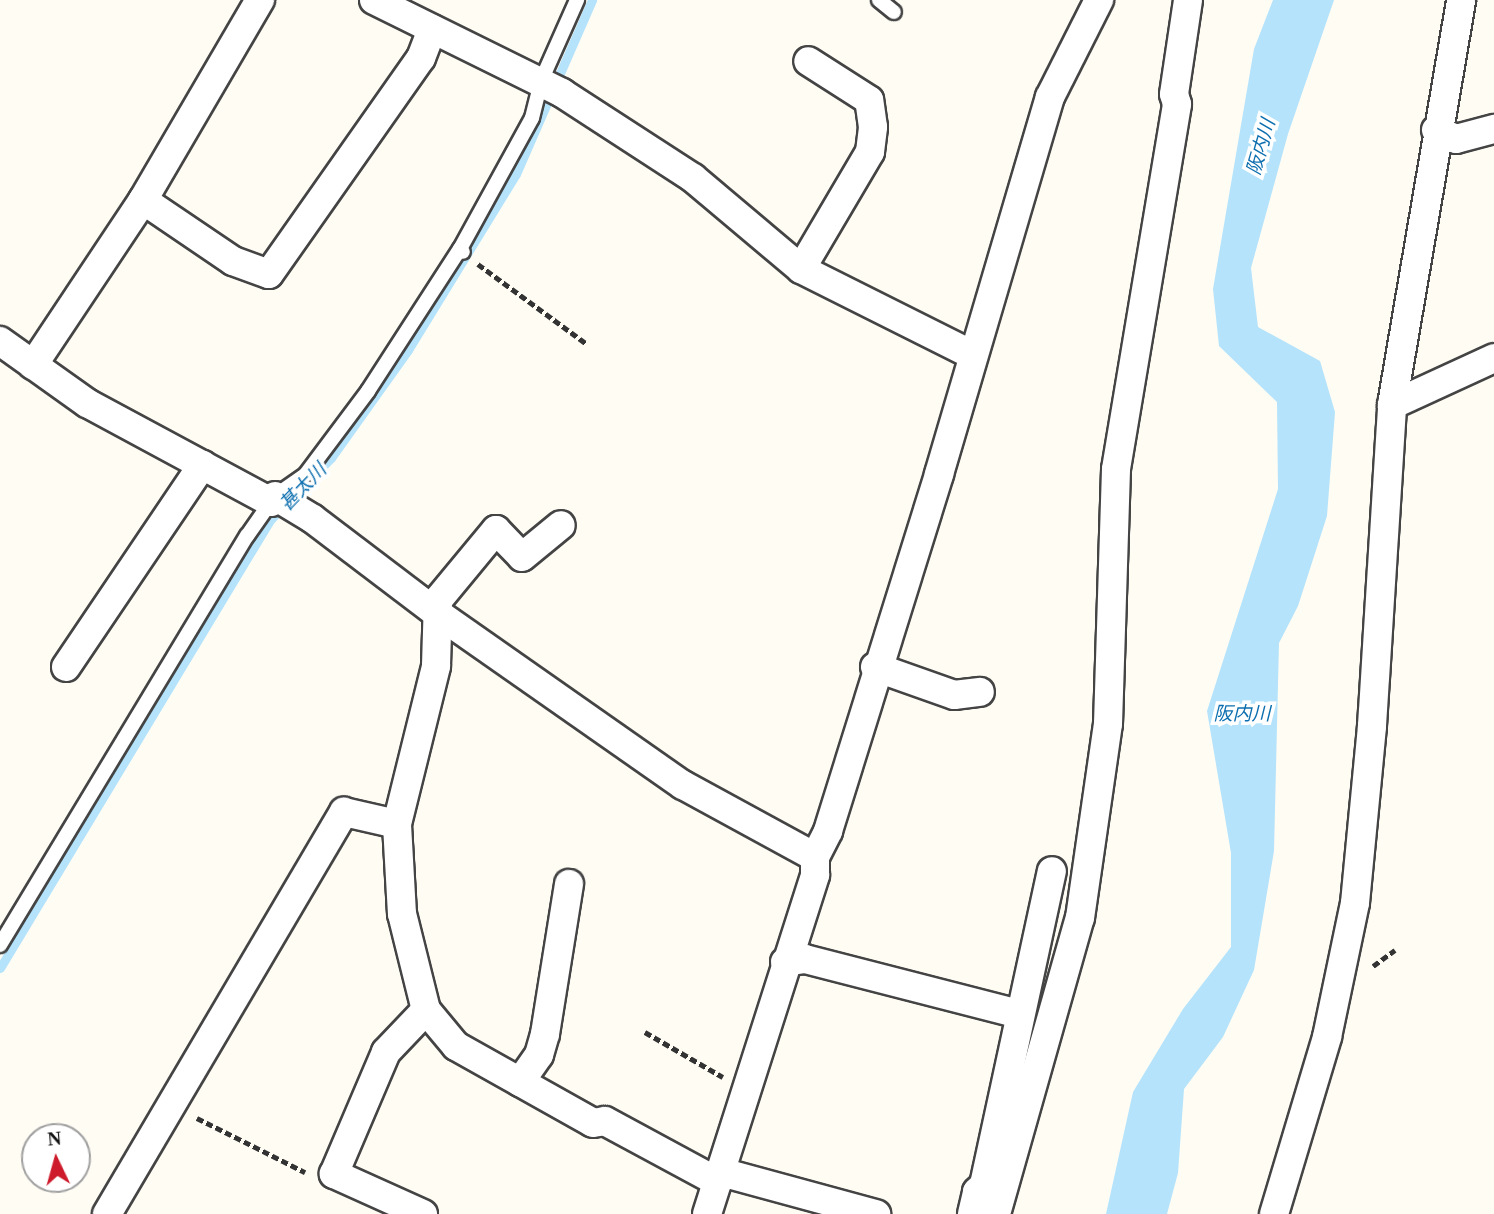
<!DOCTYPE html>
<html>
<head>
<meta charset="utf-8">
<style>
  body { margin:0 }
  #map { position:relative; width:1494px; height:1214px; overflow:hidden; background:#fffcf4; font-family:"Times New Roman","Noto Sans JP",serif }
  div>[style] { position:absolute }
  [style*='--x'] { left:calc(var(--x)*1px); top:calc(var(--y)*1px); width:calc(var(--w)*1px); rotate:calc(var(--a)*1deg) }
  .water>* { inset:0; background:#b4e3fb }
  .stream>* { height:9px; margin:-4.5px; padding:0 4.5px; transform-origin:4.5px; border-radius:4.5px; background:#b4e3fb }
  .path>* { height:4.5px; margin-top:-2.25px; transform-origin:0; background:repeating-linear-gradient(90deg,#333 0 7px,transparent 0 10.5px) }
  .roads { filter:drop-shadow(2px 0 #444) drop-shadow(-2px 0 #444) drop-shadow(0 2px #444) drop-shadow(0 -2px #444) }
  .service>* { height:14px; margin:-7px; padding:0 7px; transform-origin:7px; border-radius:7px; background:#fff }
  .minor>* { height:28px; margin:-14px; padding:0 14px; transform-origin:14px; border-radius:14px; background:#fff }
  span { translate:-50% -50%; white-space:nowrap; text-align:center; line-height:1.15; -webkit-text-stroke:7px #fff; paint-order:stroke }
  .water-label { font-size:19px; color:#0d6faf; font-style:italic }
  .north { position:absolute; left:21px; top:1123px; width:70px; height:70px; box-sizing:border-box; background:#fff; border:2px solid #a0a0a0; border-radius:50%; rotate:355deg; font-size:19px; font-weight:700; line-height:28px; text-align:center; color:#111 }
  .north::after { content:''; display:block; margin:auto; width:24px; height:32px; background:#ce1b2b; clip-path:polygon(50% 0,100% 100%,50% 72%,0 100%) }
</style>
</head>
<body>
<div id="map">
  <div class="water">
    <div style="clip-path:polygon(1273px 0,1334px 0,1288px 134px,1251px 268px,1258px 327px,1320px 361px,1335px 412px,1327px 516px,1298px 606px,1279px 643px,1274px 851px,1254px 970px,1223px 1037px,1184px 1089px,1178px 1173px,1167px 1214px,1106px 1214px,1133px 1092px,1183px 1009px,1231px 947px,1231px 853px,1207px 711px,1278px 489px,1277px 402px,1219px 346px,1213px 289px,1254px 49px)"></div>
  </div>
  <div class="stream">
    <div style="--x:0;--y:968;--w:523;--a:-58.92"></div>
    <div style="--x:270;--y:520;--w:87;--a:-45.5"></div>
    <div style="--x:331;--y:458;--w:133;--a:-54.5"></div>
    <div style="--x:408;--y:350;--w:206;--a:-58.5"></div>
    <div style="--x:516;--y:174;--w:190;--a:-66.4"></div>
  </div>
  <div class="path">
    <div style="--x:478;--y:264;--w:135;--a:36.3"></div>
    <div style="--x:1373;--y:966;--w:27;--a:-36"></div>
    <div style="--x:645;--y:1032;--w:90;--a:30"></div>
    <div style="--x:197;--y:1118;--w:121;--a:26.6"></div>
  </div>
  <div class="roads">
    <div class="service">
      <div style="--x:879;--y:0;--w:19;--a:39"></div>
      <div style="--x:460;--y:249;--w:149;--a:-61.2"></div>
      <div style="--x:532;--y:118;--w:38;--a:-76"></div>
      <div style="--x:541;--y:81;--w:89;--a:-66"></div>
      <div style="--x:0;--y:945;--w:478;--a:-58.9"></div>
      <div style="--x:247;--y:536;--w:49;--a:-55"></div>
      <div style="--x:275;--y:496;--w:38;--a:-35"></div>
      <div style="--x:306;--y:474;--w:104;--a:-53.2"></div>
      <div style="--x:368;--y:391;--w:169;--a:-57.1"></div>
      <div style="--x:460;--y:249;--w:4;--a:45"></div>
    </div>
    <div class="minor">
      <div style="--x:374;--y:0;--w:210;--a:26.3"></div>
      <div style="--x:562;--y:93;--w:156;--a:33"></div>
      <div style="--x:693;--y:178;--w:141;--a:40.1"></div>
      <div style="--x:801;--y:269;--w:192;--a:26.6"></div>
      <div style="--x:1436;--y:130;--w:22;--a:24"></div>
      <div style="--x:1456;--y:139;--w:39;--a:-15"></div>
      <div style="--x:143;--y:200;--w:109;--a:34.1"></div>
      <div style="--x:233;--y:261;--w:38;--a:20"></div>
      <div style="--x:269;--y:274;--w:264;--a:-54.9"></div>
      <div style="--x:421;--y:58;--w:31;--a:-69"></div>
      <div style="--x:801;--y:269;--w:136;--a:-59.5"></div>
      <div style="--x:870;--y:152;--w:25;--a:-83"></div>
      <div style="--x:873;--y:127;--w:27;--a:-98"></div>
      <div style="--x:869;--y:100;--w:72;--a:-147.4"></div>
      <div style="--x:0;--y:341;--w:107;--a:35.5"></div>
      <div style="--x:87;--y:403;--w:209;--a:28.3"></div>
      <div style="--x:33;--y:365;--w:198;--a:-56.3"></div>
      <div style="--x:143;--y:200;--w:232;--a:-59.7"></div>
      <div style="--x:1392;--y:405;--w:112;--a:-24.7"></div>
      <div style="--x:275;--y:496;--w:44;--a:31.2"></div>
      <div style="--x:313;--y:519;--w:156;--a:37.2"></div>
      <div style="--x:437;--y:613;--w:300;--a:35"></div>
      <div style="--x:683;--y:785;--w:150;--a:28.6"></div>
      <div style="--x:66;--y:667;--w:244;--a:-56"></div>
      <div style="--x:875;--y:667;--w:84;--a:19.5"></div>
      <div style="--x:954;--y:695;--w:26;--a:-7"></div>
      <div style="--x:785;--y:962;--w:20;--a:-9"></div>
      <div style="--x:805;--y:959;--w:221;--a:14.4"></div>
      <div style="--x:426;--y:1010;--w:47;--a:50.2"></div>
      <div style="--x:456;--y:1046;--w:157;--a:29.3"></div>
      <div style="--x:593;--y:1123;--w:12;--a:-9"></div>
      <div style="--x:605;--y:1121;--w:128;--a:28.4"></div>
      <div style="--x:520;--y:1082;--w:33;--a:-55"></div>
      <div style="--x:539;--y:1055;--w:22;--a:-74"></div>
      <div style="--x:545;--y:1034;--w:152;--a:-80.9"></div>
      <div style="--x:721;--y:1172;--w:161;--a:15.2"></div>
      <div style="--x:107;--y:1214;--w:467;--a:-59.5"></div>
      <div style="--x:344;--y:812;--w:54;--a:12.8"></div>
      <div style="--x:423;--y:1214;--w:98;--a:-155.8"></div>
      <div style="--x:334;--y:1174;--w:133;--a:-66.9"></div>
      <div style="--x:386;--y:1052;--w:58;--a:-46.4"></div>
      <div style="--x:426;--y:1010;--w:99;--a:-104"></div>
      <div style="--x:402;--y:914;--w:90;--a:-93.2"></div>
      <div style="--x:397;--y:824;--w:163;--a:-76.1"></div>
      <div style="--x:436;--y:666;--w:66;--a:-88.3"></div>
      <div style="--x:438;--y:600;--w:91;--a:-50.4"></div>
      <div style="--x:496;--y:530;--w:37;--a:46"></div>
      <div style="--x:522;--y:557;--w:50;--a:-39.4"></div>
      <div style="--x:707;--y:1214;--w:356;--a:-72.3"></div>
      <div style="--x:815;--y:875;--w:18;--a:-90"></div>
      <div style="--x:815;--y:857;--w:29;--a:-63"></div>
      <div style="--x:828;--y:831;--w:374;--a:-72.7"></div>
      <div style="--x:939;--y:474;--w:393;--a:-73.6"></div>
      <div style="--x:1050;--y:97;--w:109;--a:-63.2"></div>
      <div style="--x:972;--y:1214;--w:23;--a:-77"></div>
      <div style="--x:977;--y:1192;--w:10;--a:-45"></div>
      <div style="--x:984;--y:1185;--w:321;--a:-77.8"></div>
      <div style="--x:996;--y:1214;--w:308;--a:-74.2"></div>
      <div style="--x:1080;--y:918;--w:196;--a:-81.8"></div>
      <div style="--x:1108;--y:724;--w:255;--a:-88.2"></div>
      <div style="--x:1116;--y:469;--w:370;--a:-80.5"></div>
      <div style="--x:1177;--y:104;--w:10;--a:-107"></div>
      <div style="--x:1174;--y:94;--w:95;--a:-81.5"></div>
      <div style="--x:1274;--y:1214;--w:185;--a:-73.3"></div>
      <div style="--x:1327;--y:1037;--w:137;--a:-78.2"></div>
      <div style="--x:1355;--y:903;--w:178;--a:-84.5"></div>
      <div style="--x:1372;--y:726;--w:322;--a:-86.4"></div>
      <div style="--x:1392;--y:405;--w:411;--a:-80.3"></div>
    </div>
  </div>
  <div class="water-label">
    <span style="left:1261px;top:147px;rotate:-74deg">阪内川</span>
    <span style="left:303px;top:487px;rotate:-46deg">甚太川</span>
    <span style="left:1242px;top:714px">阪内川</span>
  </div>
  <div class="north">N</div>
</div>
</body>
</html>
